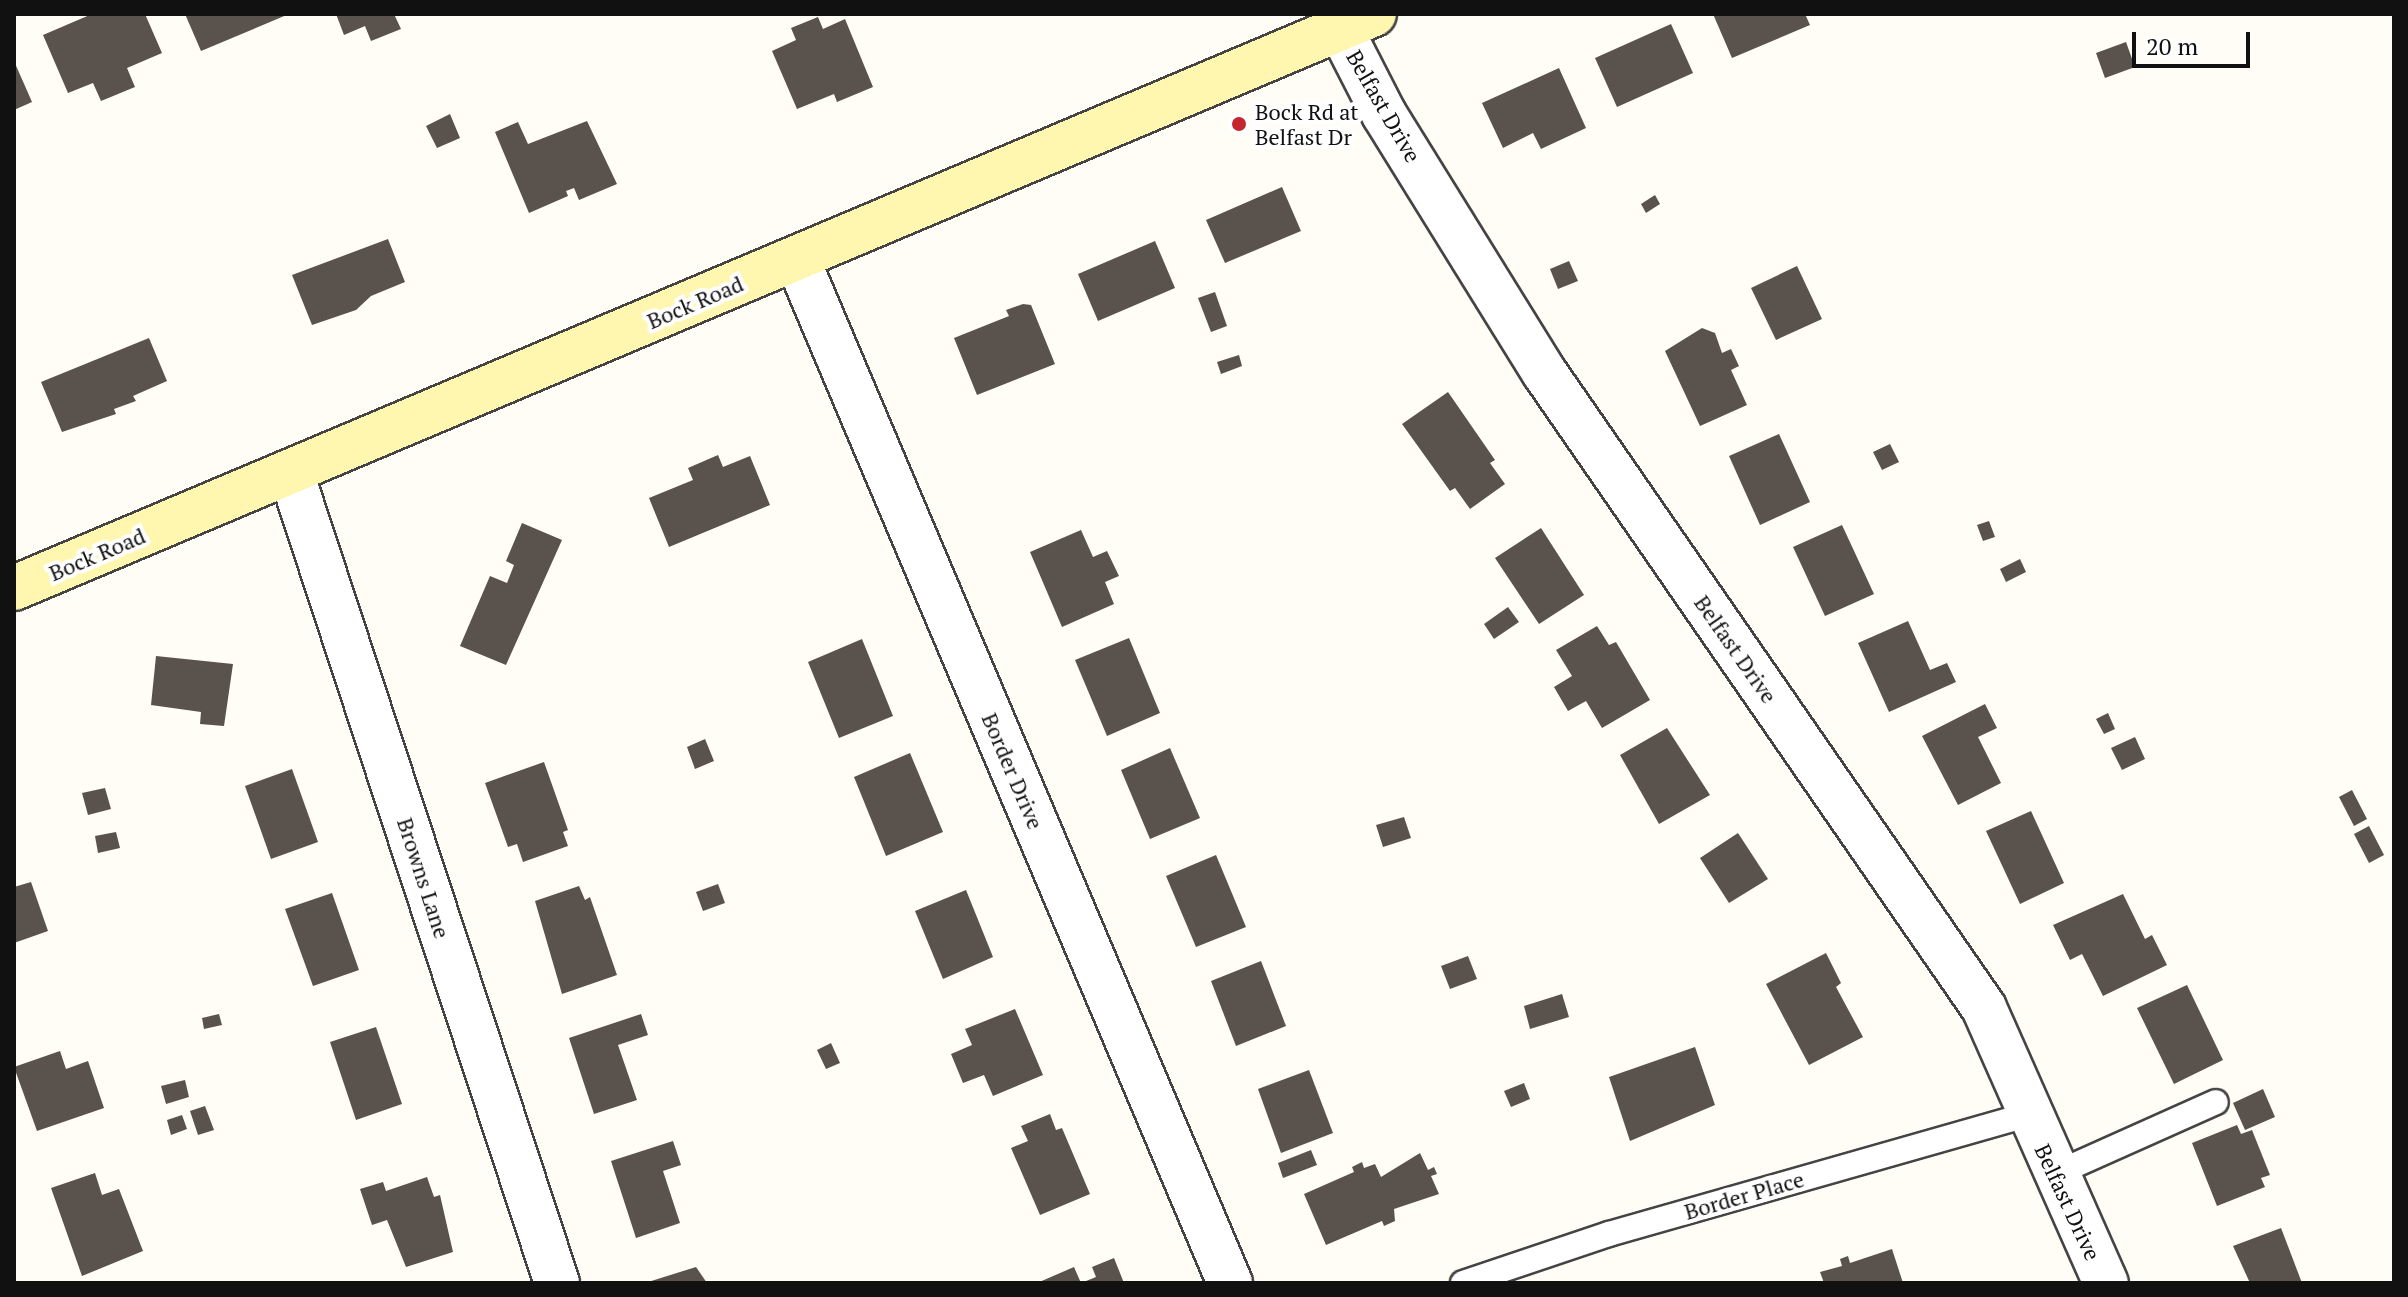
<!DOCTYPE html>
<html>
<head>
<meta charset="utf-8">
<style>
  body { margin:0 }
  #map { position:relative; width:2408px; height:1297px; overflow:hidden; background:#fffdf5; font-family:"PT Serif",serif }
  div>[style] { position:absolute }
  [style*='--x'] { left:calc(var(--x)*1px); top:calc(var(--y)*1px); width:calc(var(--w)*1px); rotate:calc(var(--a)*1deg) }
  .building>* { inset:0; background:#5a524d }
  .roads { filter:drop-shadow(2px 0 #444) drop-shadow(-2px 0 #444) drop-shadow(0 2px #444) drop-shadow(0 -2px #444) }
  .service>* { height:24px; margin:-12px; padding:0 12px; transform-origin:12px; border-radius:12px; background:#fff }
  .minor>* { height:44px; margin:-22px; padding:0 22px; transform-origin:22px; border-radius:22px; background:#fff }
  .secondary>* { height:44px; margin:-22px; padding:0 22px; transform-origin:22px; border-radius:22px; background:#fff6b0 }
  .dots>* { width:22px; height:22px; translate:-50% -50%; box-sizing:border-box; border:4px solid #fff; border-radius:50% }
  span { translate:-50% -50%; white-space:nowrap; text-align:center; line-height:1.15; -webkit-text-stroke:8px #fff; paint-order:stroke }
  .street-label { font-size:22px; color:#111 }
  .poi-label { font-size:22px; color:#111 }
  .left { translate:0 -50%; text-align:left }
  .frame { position:absolute; inset:0; border:16px solid #111; pointer-events:none }
  .scale { position:absolute; left:2132px; top:32px; width:118px; height:36px; box-sizing:border-box; border:4px solid #111; border-top:0; padding-left:10px; font-size:24px; line-height:28px; white-space:nowrap; color:#111; -webkit-text-stroke:6px #fff; paint-order:stroke }
</style>
</head>
<body>
<div id="map">
  <div class="building">
    <div style="clip-path:polygon(92px 14px,145px 14px,162px 53px,127px 68px,135px 87px,101px 101px,93px 83px,68px 93px,43px 35px)"></div>
    <div style="clip-path:polygon(185px 14px,289px 14px,201px 51px)"></div>
    <div style="clip-path:polygon(336px 14px,394px 14px,401px 29px,371px 41px,365px 26px,344px 35px)"></div>
    <div style="clip-path:polygon(1713px 14px,1805px 14px,1810px 25px,1732px 58px)"></div>
    <div style="clip-path:polygon(818px 17px,823px 29px,845px 19px,873px 87px,837px 102px,834px 94px,797px 109px,772px 51px,796px 40px,791px 28px)"></div>
    <div style="clip-path:polygon(1671px 24px,1693px 73px,1617px 107px,1595px 58px)"></div>
    <div style="clip-path:polygon(2126px 42px,2135px 67px,2105px 78px,2096px 53px)"></div>
    <div style="clip-path:polygon(14px 61px,32px 102px,14px 110px)"></div>
    <div style="clip-path:polygon(1559px 68px,1586px 128px,1541px 149px,1533px 133px,1503px 148px,1482px 103px)"></div>
    <div style="clip-path:polygon(450px 114px,460px 138px,437px 148px,426px 126px)"></div>
    <div style="clip-path:polygon(587px 121px,617px 184px,579px 200px,574px 188px,566px 191px,568px 196px,529px 213px,495px 132px,518px 122px,528px 144px)"></div>
    <div style="clip-path:polygon(1282px 187px,1301px 231px,1225px 263px,1206px 220px)"></div>
    <div style="clip-path:polygon(1655px 195px,1660px 204px,1646px 213px,1641px 204px)"></div>
    <div style="clip-path:polygon(388px 239px,405px 282px,371px 296px,356px 310px,312px 325px,292px 275px)"></div>
    <div style="clip-path:polygon(1155px 241px,1175px 288px,1098px 321px,1078px 274px)"></div>
    <div style="clip-path:polygon(1569px 261px,1578px 281px,1558px 289px,1550px 269px)"></div>
    <div style="clip-path:polygon(1797px 266px,1822px 319px,1776px 340px,1751px 288px)"></div>
    <div style="clip-path:polygon(1215px 292px,1227px 326px,1211px 332px,1198px 298px)"></div>
    <div style="clip-path:polygon(1023px 304px,1031px 305px,1055px 364px,977px 395px,954px 338px,1009px 316px,1006px 310px)"></div>
    <div style="clip-path:polygon(1702px 328px,1715px 333px,1722px 353px,1731px 349px,1739px 366px,1731px 370px,1747px 405px,1700px 426px,1665px 351px)"></div>
    <div style="clip-path:polygon(149px 338px,167px 381px,133px 396px,136px 401px,114px 409px,116px 414px,62px 432px,41px 382px)"></div>
    <div style="clip-path:polygon(1239px 355px,1242px 366px,1221px 374px,1217px 362px)"></div>
    <div style="clip-path:polygon(1448px 392px,1495px 460px,1490px 463px,1505px 484px,1470px 509px,1455px 488px,1450px 491px,1402px 424px)"></div>
    <div style="clip-path:polygon(1779px 434px,1810px 502px,1760px 525px,1729px 456px)"></div>
    <div style="clip-path:polygon(1890px 444px,1899px 462px,1882px 470px,1873px 452px)"></div>
    <div style="clip-path:polygon(718px 455px,723px 467px,750px 456px,770px 505px,669px 547px,649px 498px,693px 480px,688px 468px)"></div>
    <div style="clip-path:polygon(1989px 521px,1995px 537px,1983px 541px,1977px 525px)"></div>
    <div style="clip-path:polygon(522px 523px,562px 540px,506px 665px,460px 646px,490px 576px,507px 583px,514px 565px,506px 561px)"></div>
    <div style="clip-path:polygon(1842px 525px,1874px 594px,1825px 616px,1793px 547px)"></div>
    <div style="clip-path:polygon(1541px 528px,1584px 595px,1539px 624px,1495px 558px)"></div>
    <div style="clip-path:polygon(1081px 530px,1093px 557px,1107px 551px,1119px 576px,1105px 582px,1114px 604px,1062px 627px,1030px 552px)"></div>
    <div style="clip-path:polygon(2020px 559px,2026px 572px,2006px 582px,2000px 569px)"></div>
    <div style="clip-path:polygon(1508px 607px,1519px 622px,1494px 639px,1484px 624px)"></div>
    <div style="clip-path:polygon(1908px 621px,1930px 670px,1947px 663px,1956px 682px,1889px 712px,1858px 643px)"></div>
    <div style="clip-path:polygon(1597px 626px,1609px 645px,1616px 642px,1650px 700px,1602px 728px,1586px 701px,1568px 711px,1554px 687px,1572px 676px,1556px 650px)"></div>
    <div style="clip-path:polygon(1129px 638px,1160px 713px,1107px 736px,1075px 660px)"></div>
    <div style="clip-path:polygon(862px 639px,893px 716px,839px 738px,808px 662px)"></div>
    <div style="clip-path:polygon(156px 656px,233px 664px,224px 726px,200px 724px,201px 712px,151px 705px)"></div>
    <div style="clip-path:polygon(1985px 704px,1997px 728px,1978px 737px,2001px 783px,1958px 805px,1922px 736px)"></div>
    <div style="clip-path:polygon(2108px 713px,2115px 729px,2104px 734px,2096px 719px)"></div>
    <div style="clip-path:polygon(1667px 728px,1710px 795px,1659px 824px,1620px 755px)"></div>
    <div style="clip-path:polygon(2135px 737px,2145px 759px,2122px 770px,2111px 748px)"></div>
    <div style="clip-path:polygon(705px 739px,714px 761px,695px 769px,687px 747px)"></div>
    <div style="clip-path:polygon(1170px 748px,1200px 818px,1150px 839px,1121px 770px)"></div>
    <div style="clip-path:polygon(910px 753px,943px 832px,886px 856px,854px 777px)"></div>
    <div style="clip-path:polygon(544px 762px,568px 830px,563px 832px,568px 846px,523px 862px,517px 844px,508px 847px,485px 783px)"></div>
    <div style="clip-path:polygon(292px 769px,318px 842px,271px 859px,245px 786px)"></div>
    <div style="clip-path:polygon(105px 788px,111px 809px,88px 815px,82px 793px)"></div>
    <div style="clip-path:polygon(2352px 790px,2367px 819px,2354px 826px,2339px 797px)"></div>
    <div style="clip-path:polygon(2031px 811px,2064px 883px,2020px 904px,1986px 831px)"></div>
    <div style="clip-path:polygon(1404px 817px,1411px 838px,1383px 847px,1376px 825px)"></div>
    <div style="clip-path:polygon(2369px 826px,2384px 855px,2369px 863px,2354px 834px)"></div>
    <div style="clip-path:polygon(116px 832px,120px 848px,98px 853px,95px 836px)"></div>
    <div style="clip-path:polygon(1738px 833px,1768px 879px,1729px 903px,1700px 858px)"></div>
    <div style="clip-path:polygon(1216px 855px,1246px 927px,1196px 947px,1166px 876px)"></div>
    <div style="clip-path:polygon(31px 882px,48px 931px,14px 943px,14px 887px)"></div>
    <div style="clip-path:polygon(718px 884px,725px 903px,703px 911px,696px 892px)"></div>
    <div style="clip-path:polygon(579px 886px,585px 900px,590px 897px,617px 975px,562px 994px,535px 901px)"></div>
    <div style="clip-path:polygon(966px 890px,993px 957px,943px 979px,915px 911px)"></div>
    <div style="clip-path:polygon(332px 893px,359px 970px,313px 986px,285px 909px)"></div>
    <div style="clip-path:polygon(2123px 894px,2145px 939px,2152px 935px,2167px 965px,2103px 996px,2082px 954px,2070px 960px,2053px 925px)"></div>
    <div style="clip-path:polygon(1826px 953px,1841px 983px,1836px 987px,1863px 1037px,1809px 1065px,1766px 984px)"></div>
    <div style="clip-path:polygon(1468px 956px,1477px 979px,1450px 989px,1441px 966px)"></div>
    <div style="clip-path:polygon(1261px 961px,1286px 1026px,1236px 1046px,1211px 981px)"></div>
    <div style="clip-path:polygon(2187px 985px,2223px 1060px,2174px 1084px,2137px 1008px)"></div>
    <div style="clip-path:polygon(1562px 994px,1569px 1017px,1530px 1029px,1524px 1006px)"></div>
    <div style="clip-path:polygon(1015px 1009px,1043px 1075px,993px 1096px,984px 1075px,963px 1083px,951px 1054px,972px 1045px,965px 1029px)"></div>
    <div style="clip-path:polygon(219px 1014px,222px 1025px,204px 1029px,202px 1018px)"></div>
    <div style="clip-path:polygon(641px 1014px,648px 1035px,618px 1045px,637px 1100px,594px 1114px,569px 1038px)"></div>
    <div style="clip-path:polygon(376px 1027px,402px 1104px,356px 1120px,330px 1042px)"></div>
    <div style="clip-path:polygon(831px 1043px,840px 1063px,826px 1069px,817px 1050px)"></div>
    <div style="clip-path:polygon(1695px 1047px,1715px 1105px,1630px 1141px,1609px 1077px)"></div>
    <div style="clip-path:polygon(60px 1051px,66px 1069px,88px 1061px,104px 1108px,37px 1131px,14px 1067px)"></div>
    <div style="clip-path:polygon(1309px 1070px,1333px 1133px,1281px 1153px,1258px 1089px)"></div>
    <div style="clip-path:polygon(185px 1080px,189px 1097px,166px 1104px,161px 1086px)"></div>
    <div style="clip-path:polygon(1524px 1083px,1530px 1099px,1511px 1107px,1504px 1091px)"></div>
    <div style="clip-path:polygon(2263px 1089px,2275px 1117px,2245px 1130px,2233px 1103px)"></div>
    <div style="clip-path:polygon(205px 1106px,214px 1130px,198px 1135px,190px 1111px)"></div>
    <div style="clip-path:polygon(1050px 1114px,1056px 1130px,1062px 1128px,1090px 1194px,1040px 1215px,1011px 1148px,1028px 1141px,1021px 1126px)"></div>
    <div style="clip-path:polygon(182px 1115px,187px 1129px,171px 1135px,167px 1120px)"></div>
    <div style="clip-path:polygon(2237px 1125px,2241px 1134px,2252px 1130px,2270px 1175px,2261px 1178px,2265px 1187px,2217px 1206px,2192px 1143px)"></div>
    <div style="clip-path:polygon(673px 1141px,681px 1165px,663px 1171px,680px 1223px,636px 1238px,611px 1161px)"></div>
    <div style="clip-path:polygon(1311px 1150px,1317px 1165px,1283px 1178px,1278px 1163px)"></div>
    <div style="clip-path:polygon(1420px 1153px,1428px 1170px,1434px 1167px,1437px 1174px,1431px 1176px,1439px 1194px,1394px 1209px,1395px 1221px,1384px 1226px,1382px 1221px,1326px 1245px,1304px 1194px,1354px 1172px,1352px 1167px,1362px 1162px,1364px 1168px,1375px 1164px,1381px 1177px)"></div>
    <div style="clip-path:polygon(95px 1173px,102px 1195px,119px 1189px,143px 1251px,82px 1276px,51px 1188px)"></div>
    <div style="clip-path:polygon(427px 1177px,434px 1197px,440px 1195px,453px 1252px,406px 1267px,387px 1220px,372px 1225px,360px 1189px,383px 1182px,386px 1191px)"></div>
    <div style="clip-path:polygon(2281px 1228px,2302px 1283px,2250px 1283px,2233px 1246px)"></div>
    <div style="clip-path:polygon(1892px 1249px,1903px 1283px,1824px 1283px,1820px 1272px,1842px 1266px,1840px 1259px,1848px 1256px,1850px 1263px)"></div>
    <div style="clip-path:polygon(1114px 1258px,1124px 1283px,1037px 1283px,1074px 1267px,1081px 1283px,1096px 1277px,1092px 1267px)"></div>
    <div style="clip-path:polygon(696px 1267px,707px 1283px,648px 1283px,648px 1282px)"></div>
  </div>
  <div class="roads">
    <div class="service">
      <div style="--x:2055;--y:1174;--w:176;--a:-24.1"></div>
      <div style="--x:1463;--y:1283;--w:154;--a:-18.6"></div>
      <div style="--x:1609;--y:1234;--w:436;--a:-15.9"></div>
    </div>
    <div class="minor">
      <div style="--x:1340;--y:28;--w:97;--a:62.9"></div>
      <div style="--x:1384;--y:114;--w:304;--a:58.2"></div>
      <div style="--x:1544;--y:372;--w:773;--a:55.32"></div>
      <div style="--x:1984;--y:1008;--w:301;--a:66.1"></div>
      <div style="--x:797;--y:259;--w:1112;--a:67.08"></div>
      <div style="--x:291;--y:473;--w:853;--a:71.82"></div>
    </div>
    <div class="secondary">
      <div style="--x:14;--y:588;--w:1476;--a:-22.88"></div>
    </div>
  </div>
  <div class="dots">
    <div style="left:1239px;top:124px;background:#c4262e"></div>
  </div>
  <div class="street-label">
    <span style="left:1384px;top:106px;rotate:60deg">Belfast Drive</span>
    <span style="left:695px;top:302px;rotate:-23deg">Bock Road</span>
    <span style="left:97px;top:554px;rotate:-23deg">Bock Road</span>
    <span style="left:1736px;top:649px;rotate:55deg">Belfast Drive</span>
    <span style="left:1013px;top:771px;rotate:67deg">Border Drive</span>
    <span style="left:424px;top:878px;rotate:72deg">Browns Lane</span>
    <span style="left:1744px;top:1195px;rotate:-16deg">Border Place</span>
    <span style="left:2068px;top:1202px;rotate:65deg">Belfast Drive</span>
  </div>
  <div class="poi-label">
    <span class="left" style="left:1255px;top:124px">Bock Rd at<br>Belfast Dr</span>
  </div>
  <div class="frame"></div>
  <div class="scale">20 m</div>
</div>
</body>
</html>
